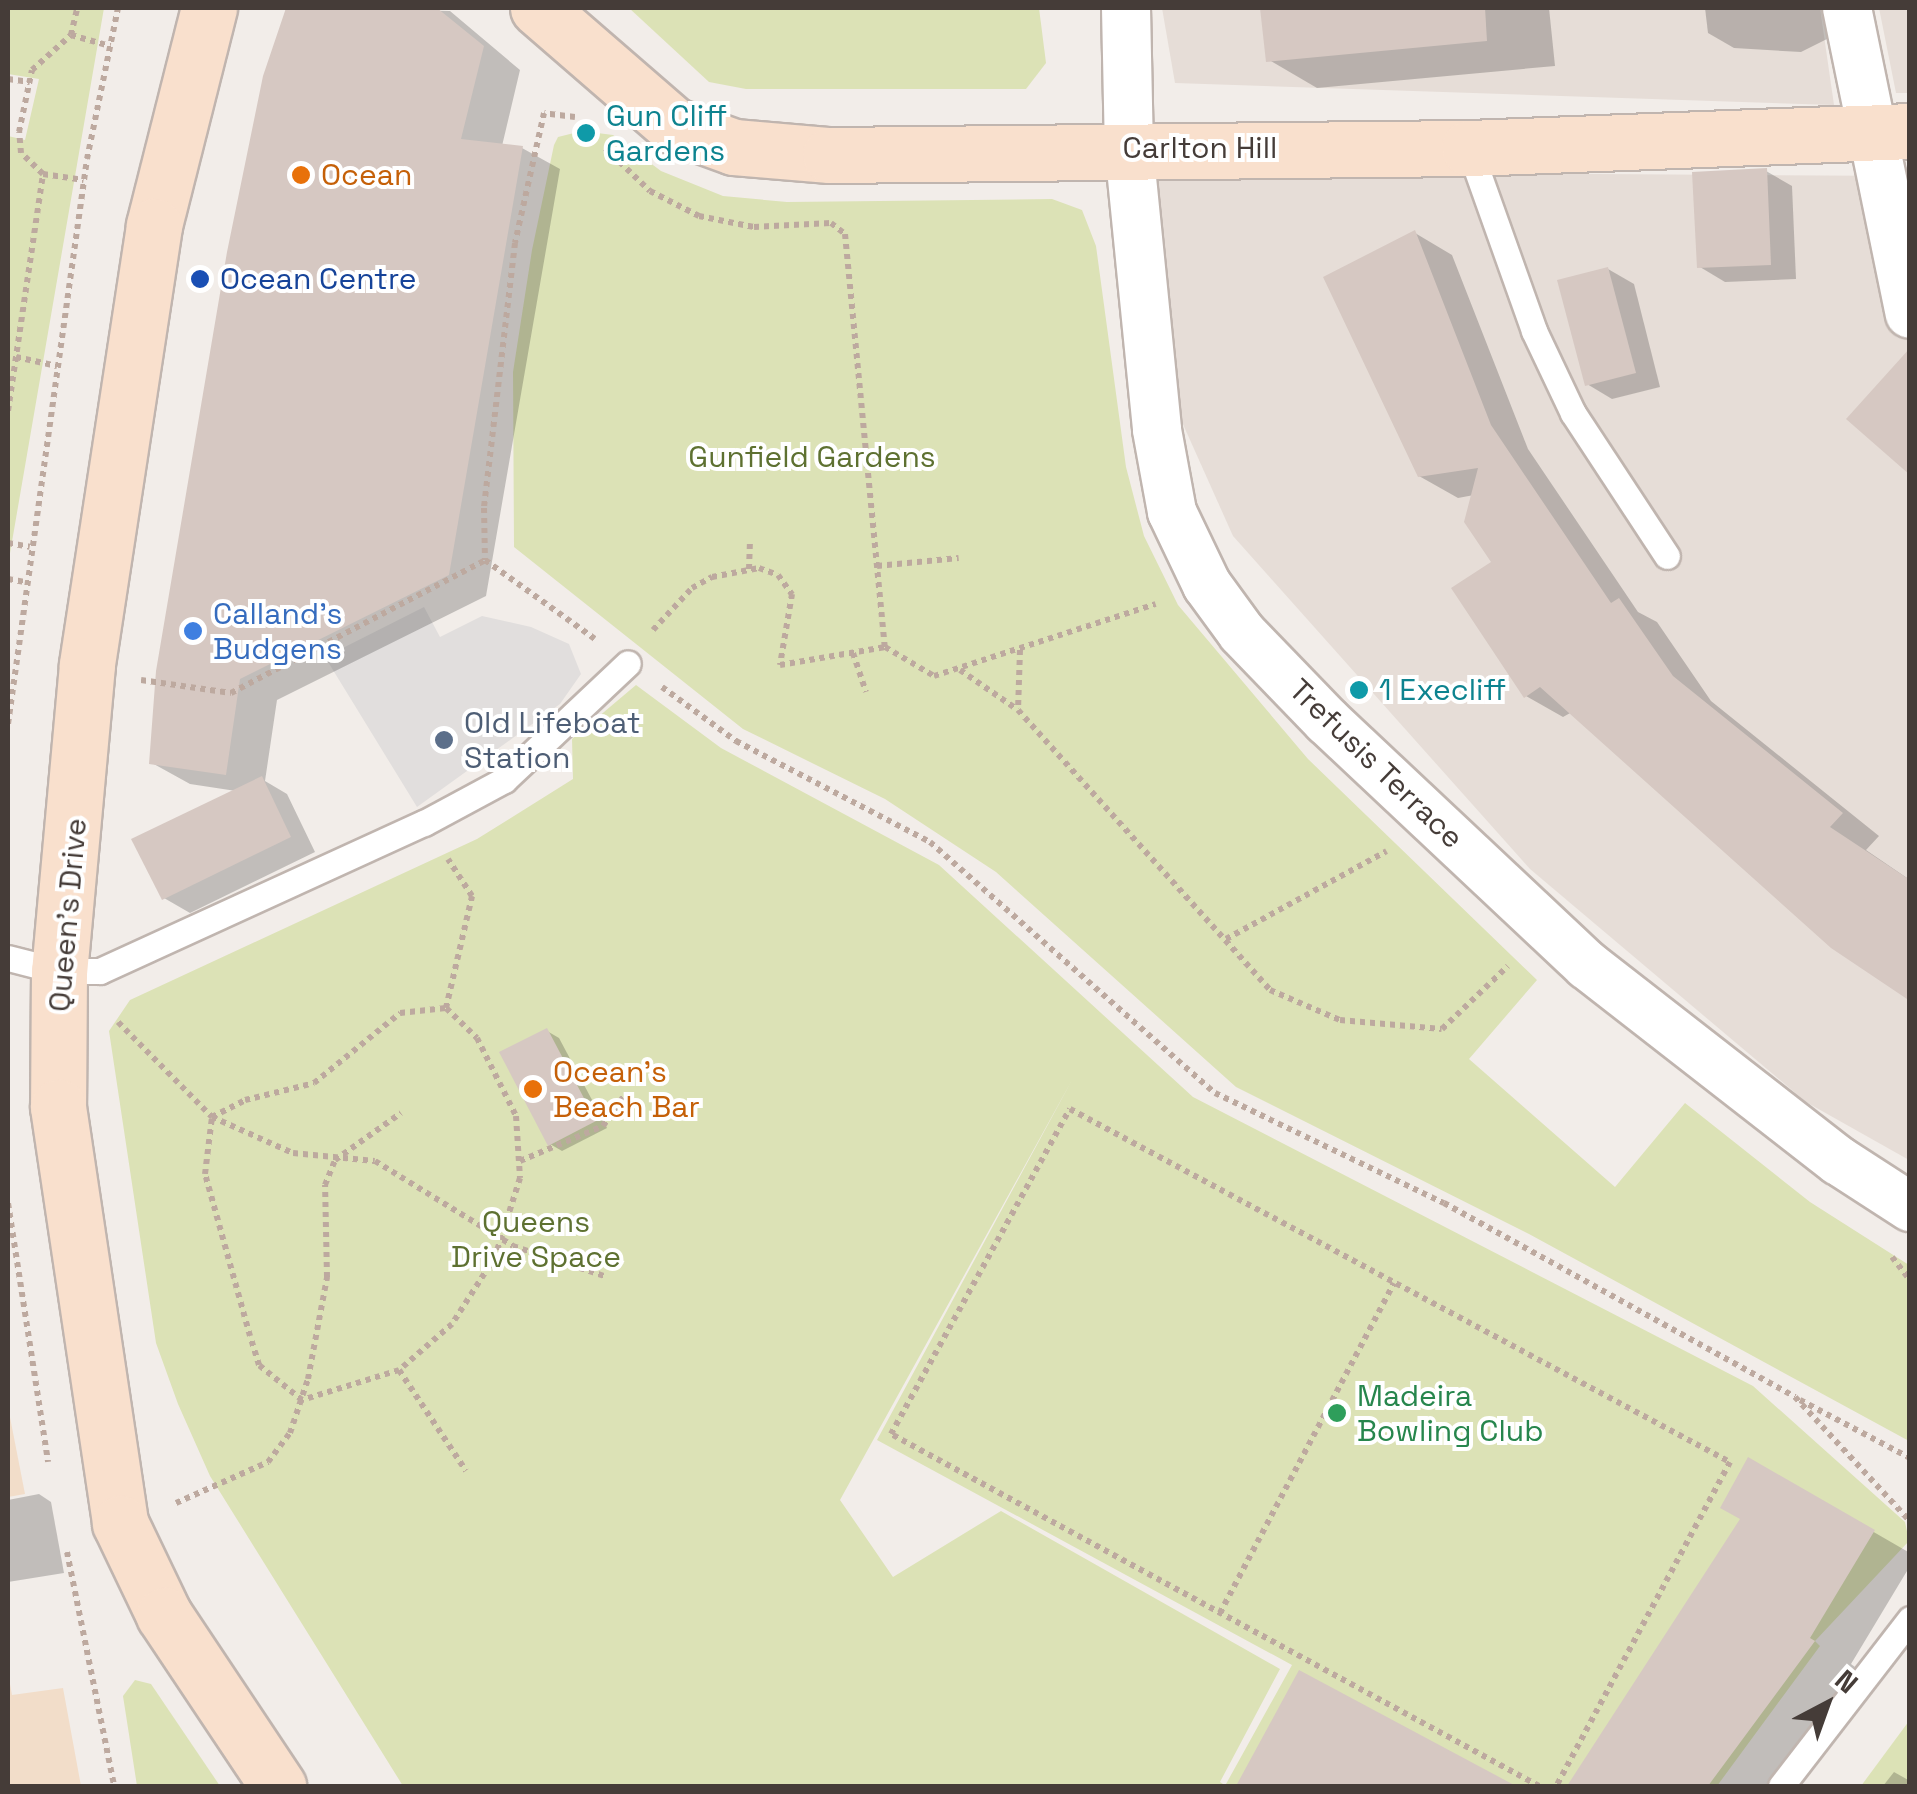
<!DOCTYPE html>
<html>
<head>
<meta charset="utf-8">
<style>
  body { margin:0 }
  #map { position:relative; width:1917px; height:1794px; overflow:hidden; background:#f2ede9; font-family:"Space Grotesk",sans-serif }
  div>[style] { position:absolute }
  [style*='--x'] { left:calc(var(--x)*1px); top:calc(var(--y)*1px); width:calc(var(--w)*1px); rotate:calc(var(--a)*1deg) }
  .residential>* { inset:0; background:#e6ddd7 }
  .green>* { inset:0; background:#dce2b6 }
  .sand>* { inset:0; background:#f2ddc9 }
  .parking>* { inset:0; background:#e1dedd }
  .shadow>* { inset:0; background:#0003 }
  .building>* { inset:0; background:#d6c8c2 }
  .path>* { height:6px; margin-top:-3px; transform-origin:0; background:repeating-linear-gradient(90deg,#bda99f 0 5px,transparent 0 10px) }
  .roads { filter:drop-shadow(2px 0 #c0b5af) drop-shadow(-2px 0 #c0b5af) drop-shadow(0 2px #c0b5af) drop-shadow(0 -2px #c0b5af) }
  .lane>* { height:25px; margin:-12.5px; padding:0 12.5px; transform-origin:12.5px; border-radius:12.5px; background:#fff }
  .street>* { height:48px; margin:-24px; padding:0 24px; transform-origin:24px; border-radius:24px; background:#fff }
  .secondary>* { height:55px; margin:-27.5px; padding:0 27.5px; transform-origin:27.5px; border-radius:27.5px; background:#f9e0cd }
  .dots>* { width:28px; height:28px; translate:-50% -50%; box-sizing:border-box; border:5px solid #fff; border-radius:50% }
  span { translate:-50% -50%; white-space:nowrap; text-align:center; line-height:1.15; -webkit-text-stroke:8px #fff; paint-order:stroke }
  .culture-label { font-size:30px; color:#0d838f }
  .left { translate:0 -50%; text-align:left }
  .street-label { font-size:30px; color:#453c38 }
  .food-label { font-size:30px; color:#c56008 }
  .transit-label { font-size:30px; color:#164399 }
  .park-label { font-size:30px; color:#5e7131 }
  .shop-label { font-size:30px; color:#366cbe }
  .service-label { font-size:30px; color:#4e5e75 }
  .leisure-label { font-size:30px; color:#27864d }
  .frame { position:absolute; inset:0; border:10px solid #453c38; pointer-events:none }
  .north { position:absolute; left:1777px; top:1654px; width:100px; height:100px; -webkit-text-stroke:8px #fff; paint-order:stroke; rotate:41deg; font-size:28px; font-weight:700; line-height:40px; text-align:center; color:#453c38 }
  .north::after { content:''; display:block; margin:auto; width:35px; height:45px; background:#453c38; clip-path:polygon(50% 0,100% 100%,50% 72%,0 100%) }
</style>
</head>
<body>
<div id="map">
  <div class="residential">
    <div style="clip-path:polygon(1162px 8px,1820px 8px,1834px 105px,1175px 83px)"></div>
    <div style="clip-path:polygon(1879px 8px,1909px 8px,1909px 93px,1896px 93px)"></div>
    <div style="clip-path:polygon(1153px 171px,1909px 176px,1909px 1160px,1806px 1102px,1530px 869px,1233px 536px,1169px 393px)"></div>
  </div>
  <div class="green">
    <div style="clip-path:polygon(8px 8px,104px 8px,9px 559px,8px 136px,25px 140px,39px 79px,8px 74px)"></div>
    <div style="clip-path:polygon(629px 8px,1039px 8px,1046px 63px,1026px 89px,746px 89px,709px 82px)"></div>
    <div style="clip-path:polygon(582px 131px,613px 135px,661px 171px,723px 196px,787px 202px,1052px 199px,1082px 210px,1096px 246px,1126px 467px,1144px 536px,1178px 605px,1308px 759px,1537px 980px,1469px 1059px,1615px 1187px,1685px 1103px,1810px 1202px,1909px 1265px,1909px 1441px,1529px 1234px,1236px 1087px,996px 872px,885px 799px,743px 729px,514px 547px,513px 372px,532px 250px,554px 145px,558px 137px)"></div>
    <div style="clip-path:polygon(636px 685px,721px 748px,939px 865px,1193px 1097px,1753px 1386px,1905px 1522px,1909px 1541px,1815px 1641px,1820px 1646px,1717px 1786px,1231px 1786px,1226px 1784px,1292px 1665px,877px 1440px,1072px 1080px,840px 1500px,893px 1577px,1001px 1511px,1280px 1669px,1220px 1782px,1226px 1786px,403px 1786px,210px 1476px,178px 1404px,156px 1343px,109px 1031px,130px 1000px,477px 839px,573px 779px,572px 739px)"></div>
    <div style="clip-path:polygon(135px 1680px,151px 1684px,220px 1786px,137px 1786px,123px 1696px)"></div>
    <div style="clip-path:polygon(1909px 1721px,1909px 1786px,1861px 1786px)"></div>
  </div>
  <div class="sand">
    <div style="clip-path:polygon(8px 1407px,25px 1494px,8px 1497px)"></div>
    <div style="clip-path:polygon(8px 1673px,12px 1695px,63px 1688px,81px 1786px,8px 1786px)"></div>
  </div>
  <div class="parking">
    <div style="clip-path:polygon(424px 607px,440px 637px,482px 616px,531px 627px,569px 644px,581px 674px,560px 704px,417px 807px,325px 657px)"></div>
  </div>
  <div class="shadow">
    <div style="clip-path:polygon(290px 8px,450px 11px,520px 70px,502px 146px,522px 148px,560px 169px,486px 596px,277px 700px,265px 781px,287px 794px,315px 852px,190px 913px,164px 898px,236px 791px,190px 784px,152px 763px)"></div>
    <div style="clip-path:polygon(1262px 8px,1549px 8px,1555px 66px,1317px 88px,1269px 60px)"></div>
    <div style="clip-path:polygon(1705px 8px,1823px 8px,1827px 39px,1801px 52px,1734px 48px,1708px 33px)"></div>
    <div style="clip-path:polygon(1766px 171px,1792px 186px,1796px 279px,1725px 282px,1700px 267px)"></div>
    <div style="clip-path:polygon(1415px 233px,1452px 255px,1528px 449px,1638px 612px,1657px 622px,1711px 701px,1879px 836px,1866px 850px,1910px 880px,1910px 998px,1572px 712px,1563px 717px,1526px 696px,1474px 495px,1458px 498px,1419px 476px)"></div>
    <div style="clip-path:polygon(1608px 269px,1634px 284px,1660px 387px,1612px 399px,1587px 384px)"></div>
    <div style="clip-path:polygon(547px 1031px,559px 1038px,607px 1128px,562px 1151px,550px 1144px)"></div>
    <div style="clip-path:polygon(1749px 1460px,1910px 1553px,1910px 1566px,1851px 1664px,1855px 1667px,1768px 1786px,1570px 1786px,1743px 1518px)"></div>
    <div style="clip-path:polygon(39px 1494px,51px 1502px,64px 1573px,8px 1582px,8px 1500px)"></div>
    <div style="clip-path:polygon(1300px 1673px,1511px 1786px,1239px 1786px)"></div>
    <div style="clip-path:polygon(1894px 1772px,1910px 1781px,1910px 1786px,1883px 1786px)"></div>
  </div>
  <div class="building">
    <div style="clip-path:polygon(286px 8px,437px 8px,484px 46px,461px 139px,523px 146px,449px 575px,240px 679px,226px 775px,149px 764px,156px 671px,227px 252px,263px 76px)"></div>
    <div style="clip-path:polygon(1260px 8px,1485px 8px,1487px 41px,1266px 62px)"></div>
    <div style="clip-path:polygon(1767px 168px,1771px 265px,1697px 268px,1692px 172px)"></div>
    <div style="clip-path:polygon(1415px 230px,1491px 425px,1611px 603px,1619px 598px,1673px 676px,1843px 813px,1830px 827px,1910px 880px,1910px 1001px,1831px 948px,1540px 687px,1524px 698px,1451px 588px,1491px 562px,1464px 522px,1478px 468px,1418px 477px,1323px 277px)"></div>
    <div style="clip-path:polygon(1608px 267px,1636px 373px,1585px 386px,1557px 280px)"></div>
    <div style="clip-path:polygon(1910px 348px,1910px 475px,1846px 419px)"></div>
    <div style="clip-path:polygon(262px 776px,291px 837px,162px 900px,131px 839px)"></div>
    <div style="clip-path:polygon(547px 1028px,596px 1121px,548px 1146px,499px 1052px)"></div>
    <div style="clip-path:polygon(1748px 1457px,1875px 1530px,1810px 1638px,1815px 1641px,1708px 1786px,1567px 1786px,1740px 1519px,1720px 1508px)"></div>
    <div style="clip-path:polygon(1299px 1670px,1516px 1786px,1236px 1786px)"></div>
  </div>
  <div class="path">
    <div style="--x:71;--y:35;--w:41;--a:15.8"></div>
    <div style="--x:8;--y:79;--w:22;--a:8"></div>
    <div style="--x:575;--y:117;--w:31;--a:-173"></div>
    <div style="--x:544;--y:113;--w:133;--a:102.6"></div>
    <div style="--x:515;--y:243;--w:267;--a:96.7"></div>
    <div style="--x:484;--y:508;--w:52;--a:88.9"></div>
    <div style="--x:485;--y:560;--w:135;--a:35.7"></div>
    <div style="--x:605;--y:148;--w:62;--a:43.7"></div>
    <div style="--x:650;--y:191;--w:55;--a:27"></div>
    <div style="--x:699;--y:216;--w:56;--a:11.3"></div>
    <div style="--x:754;--y:227;--w:77;--a:-3"></div>
    <div style="--x:831;--y:223;--w:18;--a:38"></div>
    <div style="--x:845;--y:234;--w:415;--a:84.5"></div>
    <div style="--x:43;--y:174;--w:41;--a:8.3"></div>
    <div style="--x:16;--y:357;--w:42;--a:12.4"></div>
    <div style="--x:8;--y:411;--w:240;--a:-81.6"></div>
    <div style="--x:43;--y:174;--w:30;--a:-136"></div>
    <div style="--x:21;--y:153;--w:21;--a:-95"></div>
    <div style="--x:19;--y:132;--w:63;--a:-78.2"></div>
    <div style="--x:32;--y:70;--w:52;--a:-41.9"></div>
    <div style="--x:71;--y:35;--w:28;--a:-77"></div>
    <div style="--x:8;--y:543;--w:22;--a:10"></div>
    <div style="--x:877;--y:566;--w:82;--a:-5.6"></div>
    <div style="--x:749;--y:569;--w:27;--a:-88"></div>
    <div style="--x:8;--y:579;--w:17;--a:10"></div>
    <div style="--x:653;--y:630;--w:57;--a:-47.1"></div>
    <div style="--x:692;--y:588;--w:23;--a:-29"></div>
    <div style="--x:712;--y:577;--w:48;--a:-10.8"></div>
    <div style="--x:759;--y:568;--w:20;--a:20"></div>
    <div style="--x:778;--y:575;--w:24;--a:54"></div>
    <div style="--x:792;--y:594;--w:72;--a:99.6"></div>
    <div style="--x:780;--y:665;--w:107;--a:-9.7"></div>
    <div style="--x:885;--y:647;--w:57;--a:30.6"></div>
    <div style="--x:934;--y:676;--w:233;--a:-18"></div>
    <div style="--x:1020;--y:650;--w:60;--a:91.9"></div>
    <div style="--x:1018;--y:710;--w:377;--a:48"></div>
    <div style="--x:1270;--y:990;--w:76;--a:23.2"></div>
    <div style="--x:1340;--y:1020;--w:102;--a:5"></div>
    <div style="--x:1442;--y:1029;--w:91;--a:-43.7"></div>
    <div style="--x:853;--y:653;--w:41;--a:71.6"></div>
    <div style="--x:960;--y:670;--w:70;--a:34.6"></div>
    <div style="--x:141;--y:680;--w:91;--a:8.2"></div>
    <div style="--x:231;--y:693;--w:287;--a:-27.6"></div>
    <div style="--x:662;--y:687;--w:92;--a:36.1"></div>
    <div style="--x:736;--y:741;--w:219;--a:27.5"></div>
    <div style="--x:930;--y:842;--w:380;--a:41.4"></div>
    <div style="--x:1215;--y:1093;--w:254;--a:25.7"></div>
    <div style="--x:1444;--y:1203;--w:401;--a:28.9"></div>
    <div style="--x:1795;--y:1397;--w:169;--a:47.2"></div>
    <div style="--x:8;--y:724;--w:570;--a:-82.04"></div>
    <div style="--x:87;--y:159;--w:154;--a:-78.4"></div>
    <div style="--x:1226;--y:939;--w:183;--a:-28.7"></div>
    <div style="--x:446;--y:1008;--w:43;--a:44.1"></div>
    <div style="--x:477;--y:1038;--w:87;--a:63.4"></div>
    <div style="--x:516;--y:1116;--w:62;--a:86.3"></div>
    <div style="--x:520;--y:1178;--w:83;--a:107.6"></div>
    <div style="--x:495;--y:1257;--w:80;--a:122.7"></div>
    <div style="--x:452;--y:1324;--w:70;--a:139"></div>
    <div style="--x:399;--y:1370;--w:102;--a:162.8"></div>
    <div style="--x:302;--y:1400;--w:55;--a:-140.9"></div>
    <div style="--x:259;--y:1365;--w:30;--a:-107"></div>
    <div style="--x:250;--y:1336;--w:168;--a:-105.5"></div>
    <div style="--x:205;--y:1174;--w:57;--a:-83"></div>
    <div style="--x:212;--y:1117;--w:37;--a:-27"></div>
    <div style="--x:245;--y:1100;--w:71;--a:-13.8"></div>
    <div style="--x:314;--y:1083;--w:111;--a:-39.1"></div>
    <div style="--x:400;--y:1013;--w:46;--a:-6.2"></div>
    <div style="--x:446;--y:1008;--w:115;--a:-76.9"></div>
    <div style="--x:472;--y:896;--w:44;--a:-123"></div>
    <div style="--x:118;--y:1022;--w:134;--a:45.3"></div>
    <div style="--x:212;--y:1117;--w:89;--a:24"></div>
    <div style="--x:293;--y:1153;--w:82;--a:5.6"></div>
    <div style="--x:375;--y:1161;--w:162;--a:31.6"></div>
    <div style="--x:513;--y:1246;--w:96;--a:18.2"></div>
    <div style="--x:520;--y:1161;--w:90;--a:-22.9"></div>
    <div style="--x:603;--y:1126;--w:39;--a:-55"></div>
    <div style="--x:8;--y:1203;--w:262;--a:81.2"></div>
    <div style="--x:1892;--y:1257;--w:29;--a:52"></div>
    <div style="--x:399;--y:1370;--w:121;--a:56.4"></div>
    <div style="--x:1800;--y:1400;--w:124;--a:27.8"></div>
    <div style="--x:176;--y:1503;--w:101;--a:-24"></div>
    <div style="--x:268;--y:1462;--w:36;--a:-53"></div>
    <div style="--x:290;--y:1433;--w:57;--a:-71.6"></div>
    <div style="--x:308;--y:1379;--w:104;--a:-79.4"></div>
    <div style="--x:327;--y:1277;--w:92;--a:-91.2"></div>
    <div style="--x:325;--y:1185;--w:27;--a:-68"></div>
    <div style="--x:335;--y:1160;--w:81;--a:-35.5"></div>
    <div style="--x:67;--y:1552;--w:239;--a:78.6"></div>
    <div style="--x:1220;--y:1613;--w:373;--a:-62.2"></div>
    <div style="--x:1539;--y:1786;--w:737;--a:-151.49"></div>
    <div style="--x:891;--y:1434;--w:371;--a:-61.2"></div>
    <div style="--x:1070;--y:1109;--w:748;--a:28.14"></div>
    <div style="--x:1730;--y:1462;--w:368;--a:118.2"></div>
  </div>
  <div class="roads">
    <div class="lane">
      <div style="--x:1469;--y:148;--w:194;--a:70.4"></div>
      <div style="--x:1534;--y:331;--w:91;--a:64.6"></div>
      <div style="--x:1573;--y:413;--w:171;--a:56.7"></div>
      <div style="--x:8;--y:958;--w:53;--a:14.3"></div>
      <div style="--x:59;--y:971;--w:41;--a:0"></div>
      <div style="--x:100;--y:971;--w:356;--a:-24.6"></div>
      <div style="--x:424;--y:823;--w:91;--a:-28.3"></div>
      <div style="--x:504;--y:780;--w:170;--a:-43.3"></div>
      <div style="--x:1781;--y:1786;--w:211;--a:-52.3"></div>
    </div>
    <div class="street">
      <div style="--x:1126;--y:8;--w:140;--a:88.8"></div>
      <div style="--x:1129;--y:148;--w:283;--a:84.3"></div>
      <div style="--x:1157;--y:430;--w:83;--a:79.6"></div>
      <div style="--x:1172;--y:512;--w:81;--a:64.4"></div>
      <div style="--x:1207;--y:585;--w:59;--a:53.9"></div>
      <div style="--x:1242;--y:633;--w:122;--a:46"></div>
      <div style="--x:1327;--y:721;--w:357;--a:43.2"></div>
      <div style="--x:1587;--y:965;--w:319;--a:37.9"></div>
      <div style="--x:1839;--y:1161;--w:85;--a:32.9"></div>
      <div style="--x:1847;--y:8;--w:312;--a:78.4"></div>
    </div>
    <div class="secondary">
      <div style="--x:209;--y:8;--w:225;--a:104.2"></div>
      <div style="--x:154;--y:226;--w:444;--a:98.7"></div>
      <div style="--x:87;--y:665;--w:307;--a:95.2"></div>
      <div style="--x:59;--y:971;--w:136;--a:90.4"></div>
      <div style="--x:58;--y:1107;--w:421;--a:81.5"></div>
      <div style="--x:120;--y:1523;--w:102;--a:64.4"></div>
      <div style="--x:164;--y:1615;--w:206;--a:56.3"></div>
      <div style="--x:538;--y:8;--w:179;--a:40.9"></div>
      <div style="--x:673;--y:125;--w:65;--a:19.8"></div>
      <div style="--x:734;--y:147;--w:96;--a:4.8"></div>
      <div style="--x:830;--y:155;--w:639;--a:-0.63"></div>
      <div style="--x:1469;--y:148;--w:441;--a:-2.2"></div>
    </div>
  </div>
  <div class="dots">
    <div style="left:586px;top:133px;background:#0f9aa8"></div>
    <div style="left:301px;top:175px;background:#e8710a"></div>
    <div style="left:200px;top:279px;background:#1a4fb4"></div>
    <div style="left:193px;top:631px;background:#3f7fe0"></div>
    <div style="left:1359px;top:690px;background:#0f9aa8"></div>
    <div style="left:444px;top:740px;background:#5c6f8a"></div>
    <div style="left:533px;top:1089px;background:#e8710a"></div>
    <div style="left:1337px;top:1413px;background:#2e9e5b"></div>
  </div>
  <div class="culture-label">
    <span class="left" style="left:606px;top:133px">Gun Cliff<br>Gardens</span>
    <span class="left" style="left:1379px;top:690px">1 Execliff</span>
  </div>
  <div class="street-label">
    <span style="left:1200px;top:148px">Carlton Hill</span>
    <span style="left:1376px;top:764px;rotate:44deg">Trefusis Terrace</span>
    <span style="left:68px;top:915px;rotate:-85deg">Queen's Drive</span>
  </div>
  <div class="food-label">
    <span class="left" style="left:321px;top:175px">Ocean</span>
    <span class="left" style="left:553px;top:1089px">Ocean's<br>Beach Bar</span>
  </div>
  <div class="transit-label">
    <span class="left" style="left:220px;top:279px">Ocean Centre</span>
  </div>
  <div class="park-label">
    <span style="left:812px;top:457px">Gunfield Gardens</span>
    <span style="left:536px;top:1239px">Queens<br>Drive Space</span>
  </div>
  <div class="shop-label">
    <span class="left" style="left:213px;top:631px">Calland's<br>Budgens</span>
  </div>
  <div class="service-label">
    <span class="left" style="left:464px;top:740px">Old Lifeboat<br>Station</span>
  </div>
  <div class="leisure-label">
    <span class="left" style="left:1357px;top:1413px">Madeira<br>Bowling Club</span>
  </div>
  <div class="frame"></div>
  <div class="north">N</div>
</div>
</body>
</html>
